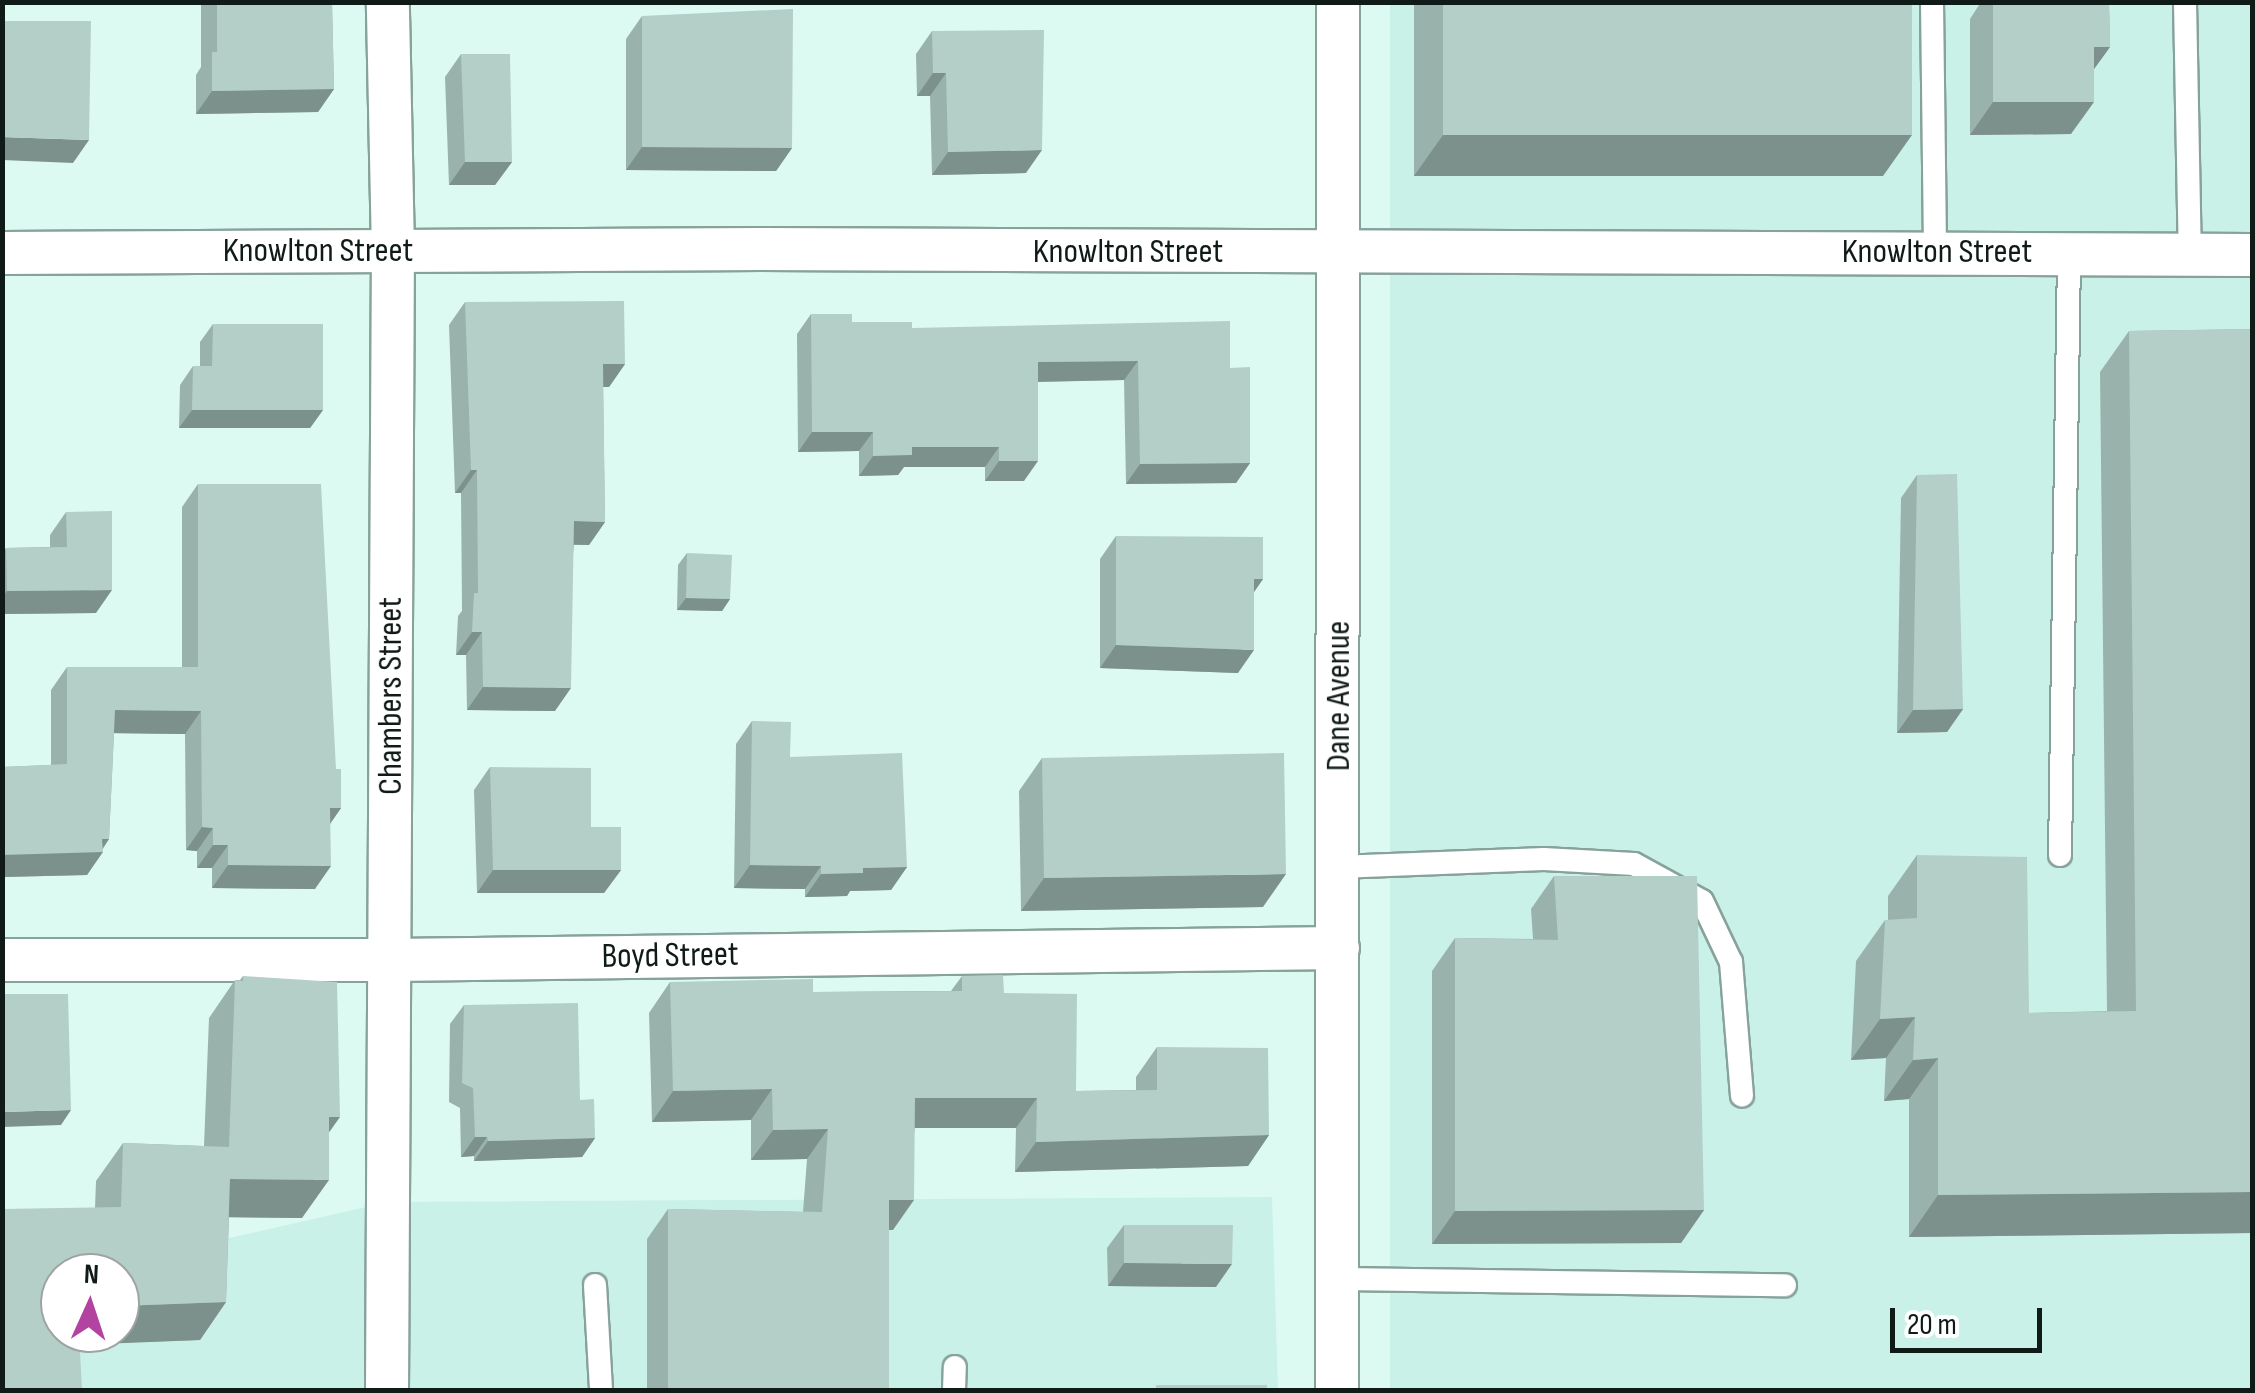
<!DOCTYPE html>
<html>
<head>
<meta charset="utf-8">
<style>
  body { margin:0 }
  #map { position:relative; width:2255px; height:1393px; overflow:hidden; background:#ddfaf2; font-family:"Sofia Sans Condensed",sans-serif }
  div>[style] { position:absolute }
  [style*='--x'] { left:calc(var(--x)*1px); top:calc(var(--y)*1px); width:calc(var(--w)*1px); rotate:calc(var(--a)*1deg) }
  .built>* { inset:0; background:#caf1e7 }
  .roads { filter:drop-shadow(2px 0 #87a29b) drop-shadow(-2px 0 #87a29b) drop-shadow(0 2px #87a29b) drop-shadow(0 -2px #87a29b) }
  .lane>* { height:22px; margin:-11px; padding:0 11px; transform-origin:11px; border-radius:11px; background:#fff }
  .street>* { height:42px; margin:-21px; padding:0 21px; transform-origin:21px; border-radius:21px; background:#fff }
  .wall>* { inset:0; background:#9ab2ac }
  .shaded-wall>* { inset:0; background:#7d918c }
  .building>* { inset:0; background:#b3cfc8 }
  span { translate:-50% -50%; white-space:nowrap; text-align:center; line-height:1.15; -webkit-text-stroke:10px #fff; paint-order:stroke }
  .street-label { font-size:35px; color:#101b18 }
  .frame { position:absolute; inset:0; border:5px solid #101b18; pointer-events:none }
  .north { position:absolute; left:40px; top:1253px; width:100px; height:100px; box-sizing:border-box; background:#fff; border:2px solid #9fa4a3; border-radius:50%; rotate:3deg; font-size:28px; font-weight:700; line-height:40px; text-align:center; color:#101b18 }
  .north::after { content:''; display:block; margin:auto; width:35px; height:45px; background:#b343a0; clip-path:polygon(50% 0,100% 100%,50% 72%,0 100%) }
  .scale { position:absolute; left:1890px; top:1308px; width:152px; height:45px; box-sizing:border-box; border:5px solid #101b18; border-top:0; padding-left:12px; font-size:30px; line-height:35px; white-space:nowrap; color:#101b18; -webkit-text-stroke:8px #fff; paint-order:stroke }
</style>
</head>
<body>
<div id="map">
  <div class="built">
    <div style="clip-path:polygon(1390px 3px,2252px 3px,2252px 1390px,1390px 1390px)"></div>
    <div style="clip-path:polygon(evenodd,1272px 1197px,1278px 1390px,3px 1390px,2px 1247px,203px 1244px,388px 1202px,1272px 1197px,60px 1273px,120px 1273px,120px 1333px,60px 1333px,60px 1273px)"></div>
  </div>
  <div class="roads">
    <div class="lane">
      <div style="--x:1932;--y:2;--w:249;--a:89.3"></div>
      <div style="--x:2185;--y:2;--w:252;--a:88.9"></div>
      <div style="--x:2060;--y:855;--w:602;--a:-89.14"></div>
      <div style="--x:1338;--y:867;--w:206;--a:-2.2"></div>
      <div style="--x:1544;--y:859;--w:90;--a:3.2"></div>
      <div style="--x:1634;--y:864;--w:77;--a:28.6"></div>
      <div style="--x:1702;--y:901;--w:68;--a:64.6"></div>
      <div style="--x:1731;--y:962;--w:134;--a:85.3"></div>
      <div style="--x:1337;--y:1279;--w:448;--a:0.8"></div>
      <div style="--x:595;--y:1285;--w:105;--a:86.7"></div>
      <div style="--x:954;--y:1390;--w:23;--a:-88"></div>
    </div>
    <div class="street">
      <div style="--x:2;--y:253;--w:759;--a:-0.3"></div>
      <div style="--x:761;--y:249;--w:1491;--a:0.23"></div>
      <div style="--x:2;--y:960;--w:389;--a:0"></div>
      <div style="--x:391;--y:960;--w:947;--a:-0.73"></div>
      <div style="--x:387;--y:1390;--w:1139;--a:-89.7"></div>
      <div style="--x:393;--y:251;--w:249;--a:-91.2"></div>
      <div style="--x:1337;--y:1390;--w:1388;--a:-89.96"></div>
    </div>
  </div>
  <div class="wall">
    <div style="clip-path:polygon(201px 2px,332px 2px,334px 89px,318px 112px,196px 114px,196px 75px,201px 67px)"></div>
    <div style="clip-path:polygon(1414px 2px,1912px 2px,1883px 176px,1414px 176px)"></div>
    <div style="clip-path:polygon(1981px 2px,2109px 2px,2110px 47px,2094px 69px,2071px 134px,1970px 135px,1970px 19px)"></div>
    <div style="clip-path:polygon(642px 16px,792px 148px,776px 171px,626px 170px,626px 39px)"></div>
    <div style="clip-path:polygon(932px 31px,1026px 173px,932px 175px,930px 96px,917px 96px,916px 54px)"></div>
    <div style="clip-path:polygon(461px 54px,512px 162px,495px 185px,449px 185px,445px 77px)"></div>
    <div style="clip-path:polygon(465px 302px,625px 364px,609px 387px,603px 387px,605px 522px,589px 545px,574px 545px,555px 711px,467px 710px,466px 655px,456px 655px,458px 616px,462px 611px,461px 493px,455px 493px,449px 325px)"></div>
    <div style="clip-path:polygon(811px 314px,852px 322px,912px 328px,1230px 368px,1250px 463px,1236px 483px,1126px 484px,1124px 380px,1038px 382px,1024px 481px,985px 481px,985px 467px,904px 467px,898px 475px,859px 476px,859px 451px,798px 452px,797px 334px)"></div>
    <div style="clip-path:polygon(213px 324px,323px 410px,310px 428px,179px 428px,180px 385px,193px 366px,200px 366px,200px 342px)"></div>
    <div style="clip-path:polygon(2252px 329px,2252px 1233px,1909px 1237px,1909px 1099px,1884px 1101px,1886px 1058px,1851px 1060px,1856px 961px,1885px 920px,1888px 920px,1888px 896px,1917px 855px,2029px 1013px,2107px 1011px,2100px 372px,2129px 331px)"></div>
    <div style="clip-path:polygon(1917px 475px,1963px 709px,1947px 732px,1897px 733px,1901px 498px)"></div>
    <div style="clip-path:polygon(198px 484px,336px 769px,341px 808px,330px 824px,315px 889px,212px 888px,212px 868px,197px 868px,197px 851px,186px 850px,185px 734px,114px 733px,109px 839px,87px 875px,2px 877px,2px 767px,51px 765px,51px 690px,67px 667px,182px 667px,182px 507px)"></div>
    <div style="clip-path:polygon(66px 512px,96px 613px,2px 614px,2px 553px,6px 548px,50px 547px,50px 535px)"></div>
    <div style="clip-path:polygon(1116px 536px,1263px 579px,1254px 592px,1238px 673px,1100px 668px,1100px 559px)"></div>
    <div style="clip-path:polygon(687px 553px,730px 599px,722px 611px,677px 610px,678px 565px)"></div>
    <div style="clip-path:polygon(752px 721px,907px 867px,891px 890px,850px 891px,847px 896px,805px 897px,805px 889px,734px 888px,736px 744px)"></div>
    <div style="clip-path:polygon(1042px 758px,1263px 907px,1021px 911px,1019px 791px)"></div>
    <div style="clip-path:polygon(490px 767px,591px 827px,621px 870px,604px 893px,477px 893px,474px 790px)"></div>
    <div style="clip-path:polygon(1554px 876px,1704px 1210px,1681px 1243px,1432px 1244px,1432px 971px,1455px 938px,1533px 939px,1531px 909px)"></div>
    <div style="clip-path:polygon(243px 976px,329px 1133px,302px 1218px,229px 1217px,226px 1302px,200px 1340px,80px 1344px,2px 1390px,95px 1208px,96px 1181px,123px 1143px,204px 1146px,209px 1018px,235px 980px,240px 980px)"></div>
    <div style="clip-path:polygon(962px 976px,1004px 993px,1076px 1091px,1136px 1090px,1136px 1077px,1157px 1047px,1269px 1135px,1248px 1166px,1015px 1172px,1016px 1128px,915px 1128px,893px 1230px,889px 1230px,889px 1390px,647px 1390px,647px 1239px,668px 1209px,803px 1212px,807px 1159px,751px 1160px,751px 1120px,652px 1122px,649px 1013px,670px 982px,813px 992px,951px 991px)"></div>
    <div style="clip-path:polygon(464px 1005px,595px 1138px,582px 1157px,474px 1161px,474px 1156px,461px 1157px,460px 1108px,449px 1102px,450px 1024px)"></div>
    <div style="clip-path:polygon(1124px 1225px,1216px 1287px,1108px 1286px,1107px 1248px)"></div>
  </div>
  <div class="shaded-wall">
    <div style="clip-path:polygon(2094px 47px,2110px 47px,2086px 80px)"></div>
    <div style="clip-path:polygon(933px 73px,946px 73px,930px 96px,917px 96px)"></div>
    <div style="clip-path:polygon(334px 89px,318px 112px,196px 114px,212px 91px)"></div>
    <div style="clip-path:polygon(1993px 102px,2094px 102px,2071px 134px,1970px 135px)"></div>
    <div style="clip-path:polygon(1443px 135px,1912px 135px,1883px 176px,1414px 176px)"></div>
    <div style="clip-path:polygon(2px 137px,89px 140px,73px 163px,2px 160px)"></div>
    <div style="clip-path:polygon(642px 147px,792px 148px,776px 171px,626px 170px)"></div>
    <div style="clip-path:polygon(1042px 150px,1026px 173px,932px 175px,948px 152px)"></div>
    <div style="clip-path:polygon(465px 162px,512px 162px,495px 185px,449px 185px)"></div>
    <div style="clip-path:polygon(1138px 361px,1124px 380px,1025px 382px,1038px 362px)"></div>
    <div style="clip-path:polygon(603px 364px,625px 364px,609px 387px,587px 387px)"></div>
    <div style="clip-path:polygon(192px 410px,323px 410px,310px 428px,179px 428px)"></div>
    <div style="clip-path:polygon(812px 432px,873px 432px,859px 451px,798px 452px)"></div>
    <div style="clip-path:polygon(912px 447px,999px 447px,985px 467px,904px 467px,898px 475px,859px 476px,873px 456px)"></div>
    <div style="clip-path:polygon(999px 461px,1038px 461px,1024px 481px,985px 481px)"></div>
    <div style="clip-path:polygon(1250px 463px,1236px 483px,1126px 484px,1140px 464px)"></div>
    <div style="clip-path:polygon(471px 470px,477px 470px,461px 493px,455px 493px)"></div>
    <div style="clip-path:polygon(574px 521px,605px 522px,589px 545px,558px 544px)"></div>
    <div style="clip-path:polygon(1254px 579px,1263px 579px,1247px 602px)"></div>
    <div style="clip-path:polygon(112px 590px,96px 613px,2px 614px,2px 597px,7px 591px)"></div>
    <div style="clip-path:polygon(686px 598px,730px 599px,722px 611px,677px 610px)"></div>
    <div style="clip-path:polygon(472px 632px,482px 632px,466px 655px,456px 655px)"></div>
    <div style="clip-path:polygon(1116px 645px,1254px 650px,1238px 673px,1100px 668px)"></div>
    <div style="clip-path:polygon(483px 687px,571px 688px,555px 711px,467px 710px)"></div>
    <div style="clip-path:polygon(1963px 709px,1947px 732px,1897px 733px,1913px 710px)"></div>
    <div style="clip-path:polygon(115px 710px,201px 711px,185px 734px,99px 733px)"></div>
    <div style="clip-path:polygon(330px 808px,341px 808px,325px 831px)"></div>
    <div style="clip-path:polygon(202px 827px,213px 828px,197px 851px,186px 850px)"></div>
    <div style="clip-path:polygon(102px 839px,109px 839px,100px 852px,103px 852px,87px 875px,2px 877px,2px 855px)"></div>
    <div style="clip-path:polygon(213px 845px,228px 845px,212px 868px,197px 868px)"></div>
    <div style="clip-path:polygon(228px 865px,331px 866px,315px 889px,212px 888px)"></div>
    <div style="clip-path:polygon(750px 865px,821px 866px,805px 889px,734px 888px)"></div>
    <div style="clip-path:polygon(907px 867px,891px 890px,850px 891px,847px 896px,805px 897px,821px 874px,863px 868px)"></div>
    <div style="clip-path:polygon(493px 870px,621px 870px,604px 893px,477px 893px)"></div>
    <div style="clip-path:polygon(1286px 874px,1263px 907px,1021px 911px,1044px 878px)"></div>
    <div style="clip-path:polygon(1915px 1017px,1886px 1058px,1851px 1060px,1880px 1019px)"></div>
    <div style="clip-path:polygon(1938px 1058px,1909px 1099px,1884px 1101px,1913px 1060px)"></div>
    <div style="clip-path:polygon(772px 1089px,751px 1120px,652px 1122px,673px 1091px)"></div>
    <div style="clip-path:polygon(915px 1098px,1037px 1098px,1016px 1128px,894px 1128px)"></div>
    <div style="clip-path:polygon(71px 1110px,61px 1125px,2px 1127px,2px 1112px)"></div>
    <div style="clip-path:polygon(329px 1117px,340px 1117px,313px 1155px)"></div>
    <div style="clip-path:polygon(828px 1129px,807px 1159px,751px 1160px,773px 1130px)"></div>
    <div style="clip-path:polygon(1269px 1135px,1248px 1166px,1015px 1172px,1036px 1142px)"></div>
    <div style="clip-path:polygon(475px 1137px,487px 1137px,474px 1156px,461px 1157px)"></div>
    <div style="clip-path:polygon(595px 1138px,582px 1157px,474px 1161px,488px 1141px)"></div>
    <div style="clip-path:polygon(230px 1179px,329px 1180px,302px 1218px,203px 1217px)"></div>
    <div style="clip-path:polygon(2252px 1192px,2252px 1233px,1909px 1237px,1938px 1195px)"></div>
    <div style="clip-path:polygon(889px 1200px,914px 1200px,893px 1230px,868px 1230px)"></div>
    <div style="clip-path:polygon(1704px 1210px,1681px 1243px,1432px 1244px,1455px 1211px)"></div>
    <div style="clip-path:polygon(1124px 1263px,1232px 1264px,1216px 1287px,1108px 1286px)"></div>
    <div style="clip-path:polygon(226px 1302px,200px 1340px,51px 1346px,60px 1333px,120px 1333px,120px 1306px)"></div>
  </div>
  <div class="building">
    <div style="clip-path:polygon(217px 2px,332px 2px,334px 89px,212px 91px,212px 52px,217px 52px)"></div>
    <div style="clip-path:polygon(1443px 2px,1912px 2px,1912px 135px,1443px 135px)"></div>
    <div style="clip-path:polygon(1993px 2px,2109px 2px,2110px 47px,2094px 47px,2094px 102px,1993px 102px)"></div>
    <div style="clip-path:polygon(793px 9px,792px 148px,642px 147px,642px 16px)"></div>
    <div style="clip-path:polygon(2px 21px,91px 21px,89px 140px,2px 137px)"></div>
    <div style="clip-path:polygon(1044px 30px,1042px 150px,948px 152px,946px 73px,933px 73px,932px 31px)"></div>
    <div style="clip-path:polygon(461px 54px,510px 54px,512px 162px,465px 162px)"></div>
    <div style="clip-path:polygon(624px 301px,625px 364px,603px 364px,605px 522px,574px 521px,571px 688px,483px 687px,482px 632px,472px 632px,474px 593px,478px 593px,477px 470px,471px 470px,465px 302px)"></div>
    <div style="clip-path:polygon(811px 314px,852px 314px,852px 322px,912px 322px,912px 328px,1230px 321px,1230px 368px,1250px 367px,1250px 463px,1140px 464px,1138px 361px,1038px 362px,1038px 461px,999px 461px,999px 447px,912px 447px,912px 455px,873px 456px,873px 432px,812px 432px)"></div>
    <div style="clip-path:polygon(213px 324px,323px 324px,323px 410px,192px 410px,193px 366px,212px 366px)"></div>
    <div style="clip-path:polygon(2252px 329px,2252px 1192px,1938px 1195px,1938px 1058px,1913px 1060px,1915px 1017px,1880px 1019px,1885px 920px,1917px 918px,1917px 855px,2027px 857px,2029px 1013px,2136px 1011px,2129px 331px)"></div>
    <div style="clip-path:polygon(1957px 474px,1963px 709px,1913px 710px,1917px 475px)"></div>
    <div style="clip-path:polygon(198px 484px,321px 484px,336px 769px,341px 769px,341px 808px,330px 808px,331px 866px,228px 865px,228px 845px,213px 845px,213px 828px,202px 827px,201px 711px,115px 710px,109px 839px,102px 839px,103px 852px,2px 855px,2px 767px,67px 764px,67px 667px,198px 667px)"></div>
    <div style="clip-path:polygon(112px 511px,112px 590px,7px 591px,6px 548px,67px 547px,66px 512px)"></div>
    <div style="clip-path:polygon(1116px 536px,1263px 537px,1263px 579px,1254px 579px,1254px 650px,1116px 645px)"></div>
    <div style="clip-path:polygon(687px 553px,732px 555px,730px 599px,686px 598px)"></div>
    <div style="clip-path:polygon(752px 721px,791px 722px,790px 757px,902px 753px,907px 867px,863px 868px,863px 873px,821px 874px,821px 866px,750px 865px)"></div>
    <div style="clip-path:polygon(1284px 753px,1286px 874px,1044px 878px,1042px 758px)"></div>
    <div style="clip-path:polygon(490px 767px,591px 768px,591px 827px,621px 827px,621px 870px,493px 870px)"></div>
    <div style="clip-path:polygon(1554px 876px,1697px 876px,1704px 1210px,1455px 1211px,1455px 938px,1558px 940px)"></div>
    <div style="clip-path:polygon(1003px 975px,1004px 993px,1077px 994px,1076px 1091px,1157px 1090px,1157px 1047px,1268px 1048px,1269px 1135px,1036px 1142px,1037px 1098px,915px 1098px,914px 1200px,889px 1200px,889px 1390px,668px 1390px,668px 1209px,822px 1212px,828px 1129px,773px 1130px,772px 1089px,673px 1091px,670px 982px,813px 979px,813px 992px,962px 991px,962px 976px)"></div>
    <div style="clip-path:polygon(243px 976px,337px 982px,340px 1117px,329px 1117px,329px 1180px,230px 1179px,226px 1302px,120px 1306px,120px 1273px,60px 1273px,60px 1333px,79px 1333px,82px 1390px,2px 1390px,2px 1209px,121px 1207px,123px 1143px,229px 1147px,235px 980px,243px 981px)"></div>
    <div style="clip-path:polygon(2px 994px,68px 994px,71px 1110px,2px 1112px)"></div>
    <div style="clip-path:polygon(578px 1003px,580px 1100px,594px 1099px,595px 1138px,488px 1141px,487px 1137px,475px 1137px,473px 1088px,462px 1083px,464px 1005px)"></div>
    <div style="clip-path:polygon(1124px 1225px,1233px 1225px,1232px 1264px,1124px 1263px)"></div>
    <div style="clip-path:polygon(1156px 1385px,1267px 1385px,1267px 1390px,1156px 1390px)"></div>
  </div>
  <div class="street-label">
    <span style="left:318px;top:251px">Knowlton Street</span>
    <span style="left:1128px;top:252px">Knowlton Street</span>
    <span style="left:1937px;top:252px">Knowlton Street</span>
    <span style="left:391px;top:696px;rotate:-90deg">Chambers Street</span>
    <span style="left:1339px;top:696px;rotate:-90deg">Dane Avenue</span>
    <span style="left:670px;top:956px;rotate:-1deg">Boyd Street</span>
  </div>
  <div class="frame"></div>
  <div class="north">N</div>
  <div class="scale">20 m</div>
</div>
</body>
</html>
